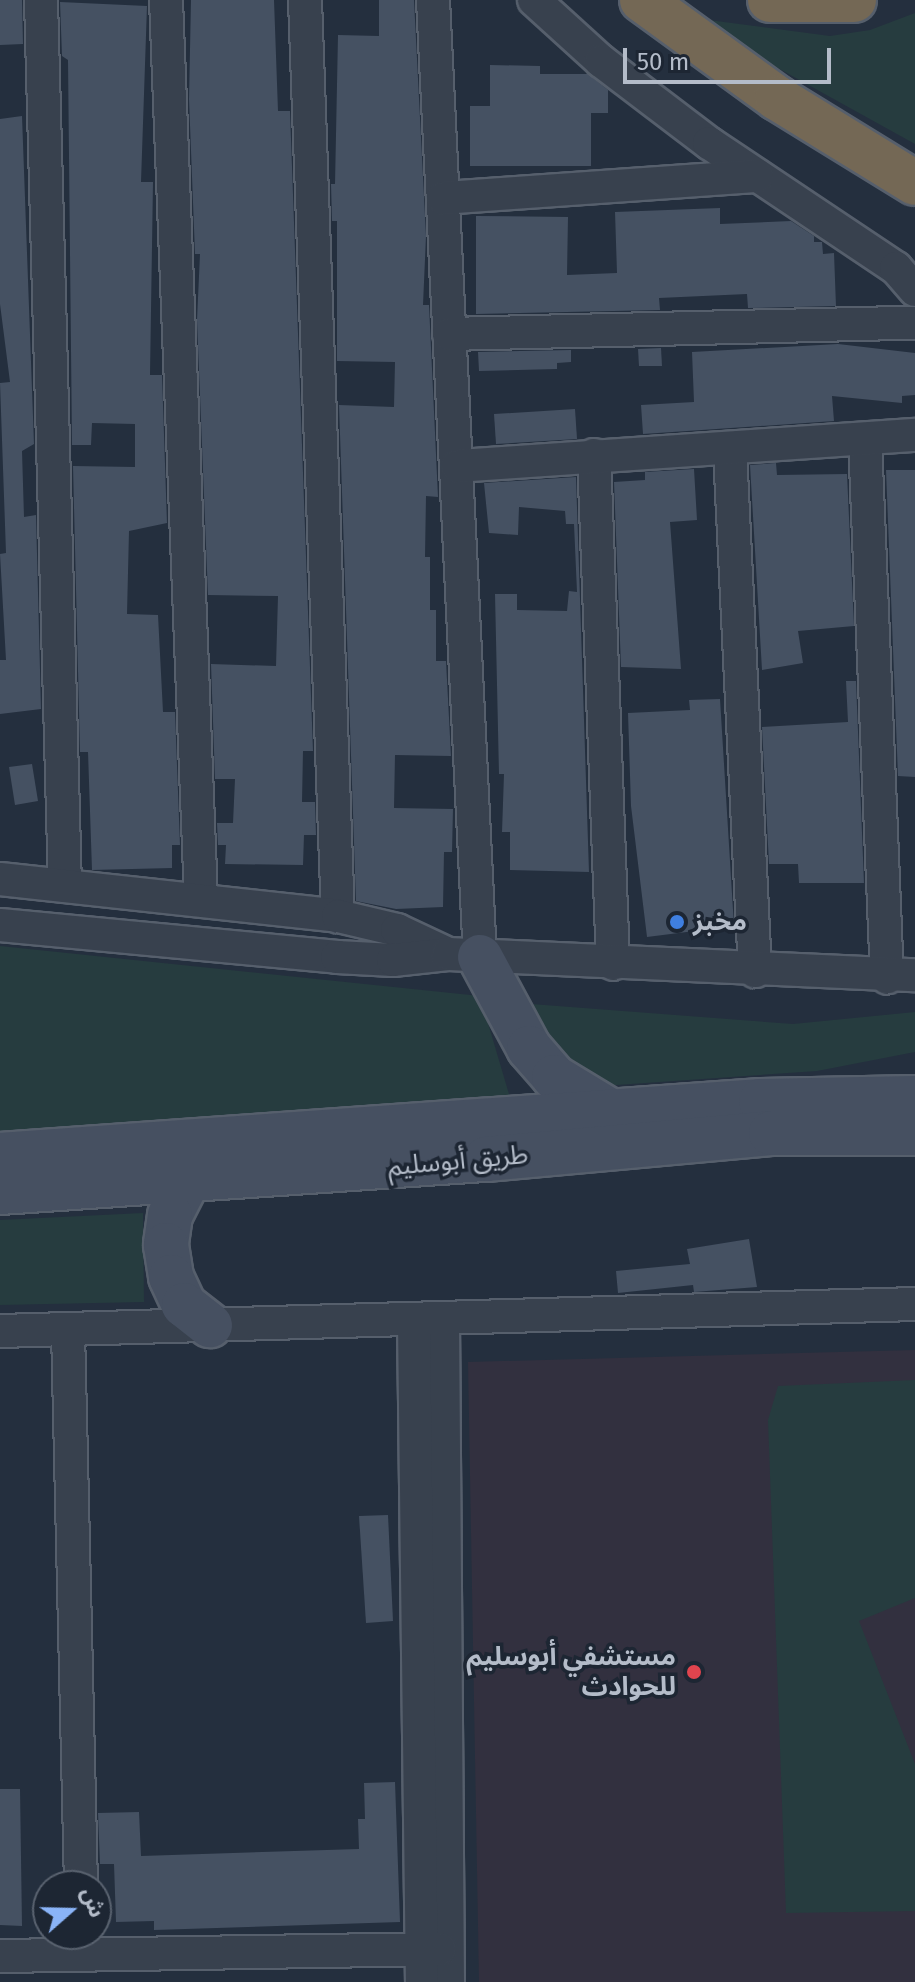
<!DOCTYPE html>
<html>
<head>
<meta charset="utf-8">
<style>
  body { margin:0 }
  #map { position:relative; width:915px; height:1982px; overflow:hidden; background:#242f3e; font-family:"Fira Sans","Noto Sans Arabic",sans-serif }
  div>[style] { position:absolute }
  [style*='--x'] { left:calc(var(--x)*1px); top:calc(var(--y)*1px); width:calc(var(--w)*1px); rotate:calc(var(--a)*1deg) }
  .medical>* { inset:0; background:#32303f }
  .green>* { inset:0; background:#263c3f }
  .building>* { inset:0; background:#455162 }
  .roads { filter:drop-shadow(2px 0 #565f6c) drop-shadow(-2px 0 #565f6c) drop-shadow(0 2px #565f6c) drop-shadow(0 -2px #565f6c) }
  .street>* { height:32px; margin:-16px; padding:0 16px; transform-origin:16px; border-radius:16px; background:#38414e }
  .secondary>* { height:44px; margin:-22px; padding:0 22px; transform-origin:22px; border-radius:22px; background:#465061 }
  .highway>* { height:44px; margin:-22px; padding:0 22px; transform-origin:22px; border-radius:22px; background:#746855 }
  .dots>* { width:22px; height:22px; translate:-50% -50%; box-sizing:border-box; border:4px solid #1d2633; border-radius:50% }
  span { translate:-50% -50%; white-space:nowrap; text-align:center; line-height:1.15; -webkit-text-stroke:7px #1d2633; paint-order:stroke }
  .poi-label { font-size:26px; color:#b4bcc9; font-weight:700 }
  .left { translate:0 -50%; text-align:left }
  .right { translate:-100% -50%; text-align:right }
  .street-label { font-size:26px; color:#b4bcc9 }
  .north { position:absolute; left:32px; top:1870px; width:80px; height:80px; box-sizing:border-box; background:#1d2633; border:2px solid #59626f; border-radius:50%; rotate:70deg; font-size:22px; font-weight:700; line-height:32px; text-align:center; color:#b4bcc9 }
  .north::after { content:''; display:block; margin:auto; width:28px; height:36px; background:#8ab4f8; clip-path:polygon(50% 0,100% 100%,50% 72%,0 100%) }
  .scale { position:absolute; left:623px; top:48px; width:208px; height:36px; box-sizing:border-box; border:4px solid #b4bcc9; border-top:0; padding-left:10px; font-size:24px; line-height:28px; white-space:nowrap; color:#b4bcc9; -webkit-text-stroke:6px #1d2633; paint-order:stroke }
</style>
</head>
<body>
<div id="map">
  <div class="medical">
    <div style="clip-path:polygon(915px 1350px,915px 1982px,479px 1982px,468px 1362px)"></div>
  </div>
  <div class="green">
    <div style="clip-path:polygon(915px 13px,915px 144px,686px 17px,830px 36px,870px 30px)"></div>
    <div style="clip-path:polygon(0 946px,480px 996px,511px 1101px,0 1137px)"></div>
    <div style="clip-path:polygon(518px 1003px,793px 1024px,915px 1012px,915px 1052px,817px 1071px,602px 1086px,570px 1062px)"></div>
    <div style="clip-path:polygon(143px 1213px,144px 1302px,0 1305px,0 1220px)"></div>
    <div style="clip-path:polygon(915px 1380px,915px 1598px,859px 1621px,915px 1764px,915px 1911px,786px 1913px,768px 1420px,778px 1386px)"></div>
  </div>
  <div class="building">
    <div style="clip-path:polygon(0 0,22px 0,23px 44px,0 45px)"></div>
    <div style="clip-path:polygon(191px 0,274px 0,278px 111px,290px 111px,313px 751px,303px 751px,302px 802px,315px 802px,316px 835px,304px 835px,303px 865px,225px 864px,226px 845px,218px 845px,217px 823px,233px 823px,235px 779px,215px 779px,211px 664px,276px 666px,278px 596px,208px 595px,197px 320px,200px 254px,195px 254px,189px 99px)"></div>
    <div style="clip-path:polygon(379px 0,414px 0,426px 236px,423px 305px,429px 305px,438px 497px,426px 496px,425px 557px,430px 557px,430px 610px,436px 610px,436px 661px,446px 661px,451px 756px,395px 755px,394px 808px,453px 809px,452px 852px,444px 852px,443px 907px,396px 909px,356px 901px,339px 405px,394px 407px,395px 362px,337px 361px,337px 221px,332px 221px,331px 184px,335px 184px,338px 35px,379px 36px)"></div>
    <div style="clip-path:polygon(60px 2px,147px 6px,141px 182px,153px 182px,150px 375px,162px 375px,167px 523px,129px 531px,127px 614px,158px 615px,163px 712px,175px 712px,180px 845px,172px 845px,172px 868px,92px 870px,88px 752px,80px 752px,73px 466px,135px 467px,135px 424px,92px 423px,91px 445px,72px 445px,68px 60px,62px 56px)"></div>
    <div style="clip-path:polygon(490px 65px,540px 66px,540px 74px,588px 74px,608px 90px,608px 113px,591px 113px,591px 166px,470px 166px,470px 106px,490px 106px)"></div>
    <div style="clip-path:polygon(22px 116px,34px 444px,22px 451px,24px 517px,36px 515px,41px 709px,0 714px,0 660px,6px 660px,0 554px,6px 553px,0 383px,10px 382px,0 304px,0 119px)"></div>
    <div style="clip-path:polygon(720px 208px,720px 224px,791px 221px,814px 236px,814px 242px,822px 242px,823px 254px,834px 253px,836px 306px,748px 308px,747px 294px,659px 298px,660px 310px,476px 314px,476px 216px,568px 217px,567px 275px,617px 273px,615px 212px)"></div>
    <div style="clip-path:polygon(838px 344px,915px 353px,915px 395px,902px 396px,902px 403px,832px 396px,834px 421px,643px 434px,641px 405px,694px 402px,692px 352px)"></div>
    <div style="clip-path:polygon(661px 348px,662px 366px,639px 366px,638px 349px)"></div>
    <div style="clip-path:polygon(571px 350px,571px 362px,557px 363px,557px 369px,479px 371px,478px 352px)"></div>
    <div style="clip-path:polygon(575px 409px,577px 439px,496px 444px,494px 414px)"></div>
    <div style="clip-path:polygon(776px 463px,777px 475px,847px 474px,854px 626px,798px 631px,803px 663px,762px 670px,750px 465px)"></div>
    <div style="clip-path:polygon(694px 469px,697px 520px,670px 522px,681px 669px,621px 667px,614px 482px,645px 480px,645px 472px)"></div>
    <div style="clip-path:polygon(886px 470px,915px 470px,915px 777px,898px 776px)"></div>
    <div style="clip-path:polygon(576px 477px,589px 872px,510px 870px,510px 832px,502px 832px,504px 774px,499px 774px,495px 594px,517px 594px,517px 610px,567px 611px,569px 591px,577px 592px,574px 524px,566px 524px,565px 511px,519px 507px,518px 535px,489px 533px,484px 483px)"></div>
    <div style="clip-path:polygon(846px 681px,856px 681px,864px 883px,799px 883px,798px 864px,769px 864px,762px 727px,848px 722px)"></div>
    <div style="clip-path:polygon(720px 699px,734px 926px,647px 937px,631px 806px,628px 713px,690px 710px,689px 700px)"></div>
    <div style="clip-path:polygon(32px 764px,38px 801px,15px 805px,9px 767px)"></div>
    <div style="clip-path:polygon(749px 1239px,757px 1287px,694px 1292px,693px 1285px,618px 1293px,616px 1271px,690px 1264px,687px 1249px)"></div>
    <div style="clip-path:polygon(388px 1515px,393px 1621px,366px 1623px,359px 1516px)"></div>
    <div style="clip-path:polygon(395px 1782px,400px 1922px,154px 1930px,154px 1921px,116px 1922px,114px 1864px,100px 1864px,98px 1813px,139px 1812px,141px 1856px,359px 1849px,358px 1819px,365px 1819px,364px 1783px)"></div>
    <div style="clip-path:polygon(0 1789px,20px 1789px,22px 1926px,0 1925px)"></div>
  </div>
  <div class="roads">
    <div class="street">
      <div style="--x:41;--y:0;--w:886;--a:88.45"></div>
      <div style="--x:166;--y:0;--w:901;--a:87.77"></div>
      <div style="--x:305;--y:0;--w:917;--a:87.94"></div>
      <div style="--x:433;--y:0;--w:958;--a:87.19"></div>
      <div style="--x:534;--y:0;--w:91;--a:42.3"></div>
      <div style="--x:601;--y:61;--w:136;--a:37.2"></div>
      <div style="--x:709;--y:143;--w:225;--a:33.8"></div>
      <div style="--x:896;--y:268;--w:29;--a:49"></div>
      <div style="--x:443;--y:198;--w:315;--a:-4"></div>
      <div style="--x:449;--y:334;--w:466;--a:-1.4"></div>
      <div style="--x:865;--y:440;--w:538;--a:87.66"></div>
      <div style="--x:730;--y:451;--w:521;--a:87.25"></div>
      <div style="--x:594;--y:455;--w:509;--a:87.86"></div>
      <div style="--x:457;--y:466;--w:459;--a:-3.9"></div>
      <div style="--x:0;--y:879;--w:340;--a:6.2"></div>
      <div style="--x:338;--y:916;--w:61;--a:13.3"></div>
      <div style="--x:397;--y:930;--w:56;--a:25.2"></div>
      <div style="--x:0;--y:925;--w:339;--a:5.4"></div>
      <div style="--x:337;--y:957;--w:56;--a:3.1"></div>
      <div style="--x:393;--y:960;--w:55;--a:-6.2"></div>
      <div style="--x:448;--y:954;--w:467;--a:2.6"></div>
      <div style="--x:443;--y:1320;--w:662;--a:89.57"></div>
      <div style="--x:414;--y:1321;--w:661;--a:89.31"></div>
      <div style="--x:68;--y:1330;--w:556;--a:88.66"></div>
      <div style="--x:0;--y:1331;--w:915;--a:-1.69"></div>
      <div style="--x:0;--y:1956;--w:440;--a:-0.9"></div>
    </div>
    <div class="secondary">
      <div style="--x:480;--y:957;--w:103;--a:61.7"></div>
      <div style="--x:529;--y:1048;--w:38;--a:49"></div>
      <div style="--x:554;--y:1077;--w:71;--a:31.2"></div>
      <div style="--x:0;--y:1155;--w:763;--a:-4.06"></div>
      <div style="--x:761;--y:1101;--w:154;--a:-1.1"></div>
      <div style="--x:187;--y:1182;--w:37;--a:117"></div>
      <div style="--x:170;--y:1215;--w:30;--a:98"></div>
      <div style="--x:166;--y:1245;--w:32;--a:81"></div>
      <div style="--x:171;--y:1277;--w:31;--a:65"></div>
      <div style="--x:184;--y:1305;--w:33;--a:38"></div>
      <div style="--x:0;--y:1192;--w:487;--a:-3.9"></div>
      <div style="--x:486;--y:1159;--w:286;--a:-5.2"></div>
      <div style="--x:771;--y:1133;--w:144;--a:0"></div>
    </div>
    <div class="highway">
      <div style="--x:642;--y:0;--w:167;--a:36"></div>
      <div style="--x:777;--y:98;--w:162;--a:31.6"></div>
      <div style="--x:770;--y:0;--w:84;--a:0"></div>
    </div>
  </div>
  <div class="dots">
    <div style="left:677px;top:922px;background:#3f7fe0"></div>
    <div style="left:694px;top:1672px;background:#e0444e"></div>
  </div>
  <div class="poi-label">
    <span class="left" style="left:693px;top:922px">مخبز</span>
    <span class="right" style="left:676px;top:1672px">مستشفي أبوسليم<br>للحوادث</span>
  </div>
  <div class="street-label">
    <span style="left:458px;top:1161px;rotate:-5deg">طريق أبوسليم</span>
  </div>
  <div class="north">ش</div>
  <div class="scale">50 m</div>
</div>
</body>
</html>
